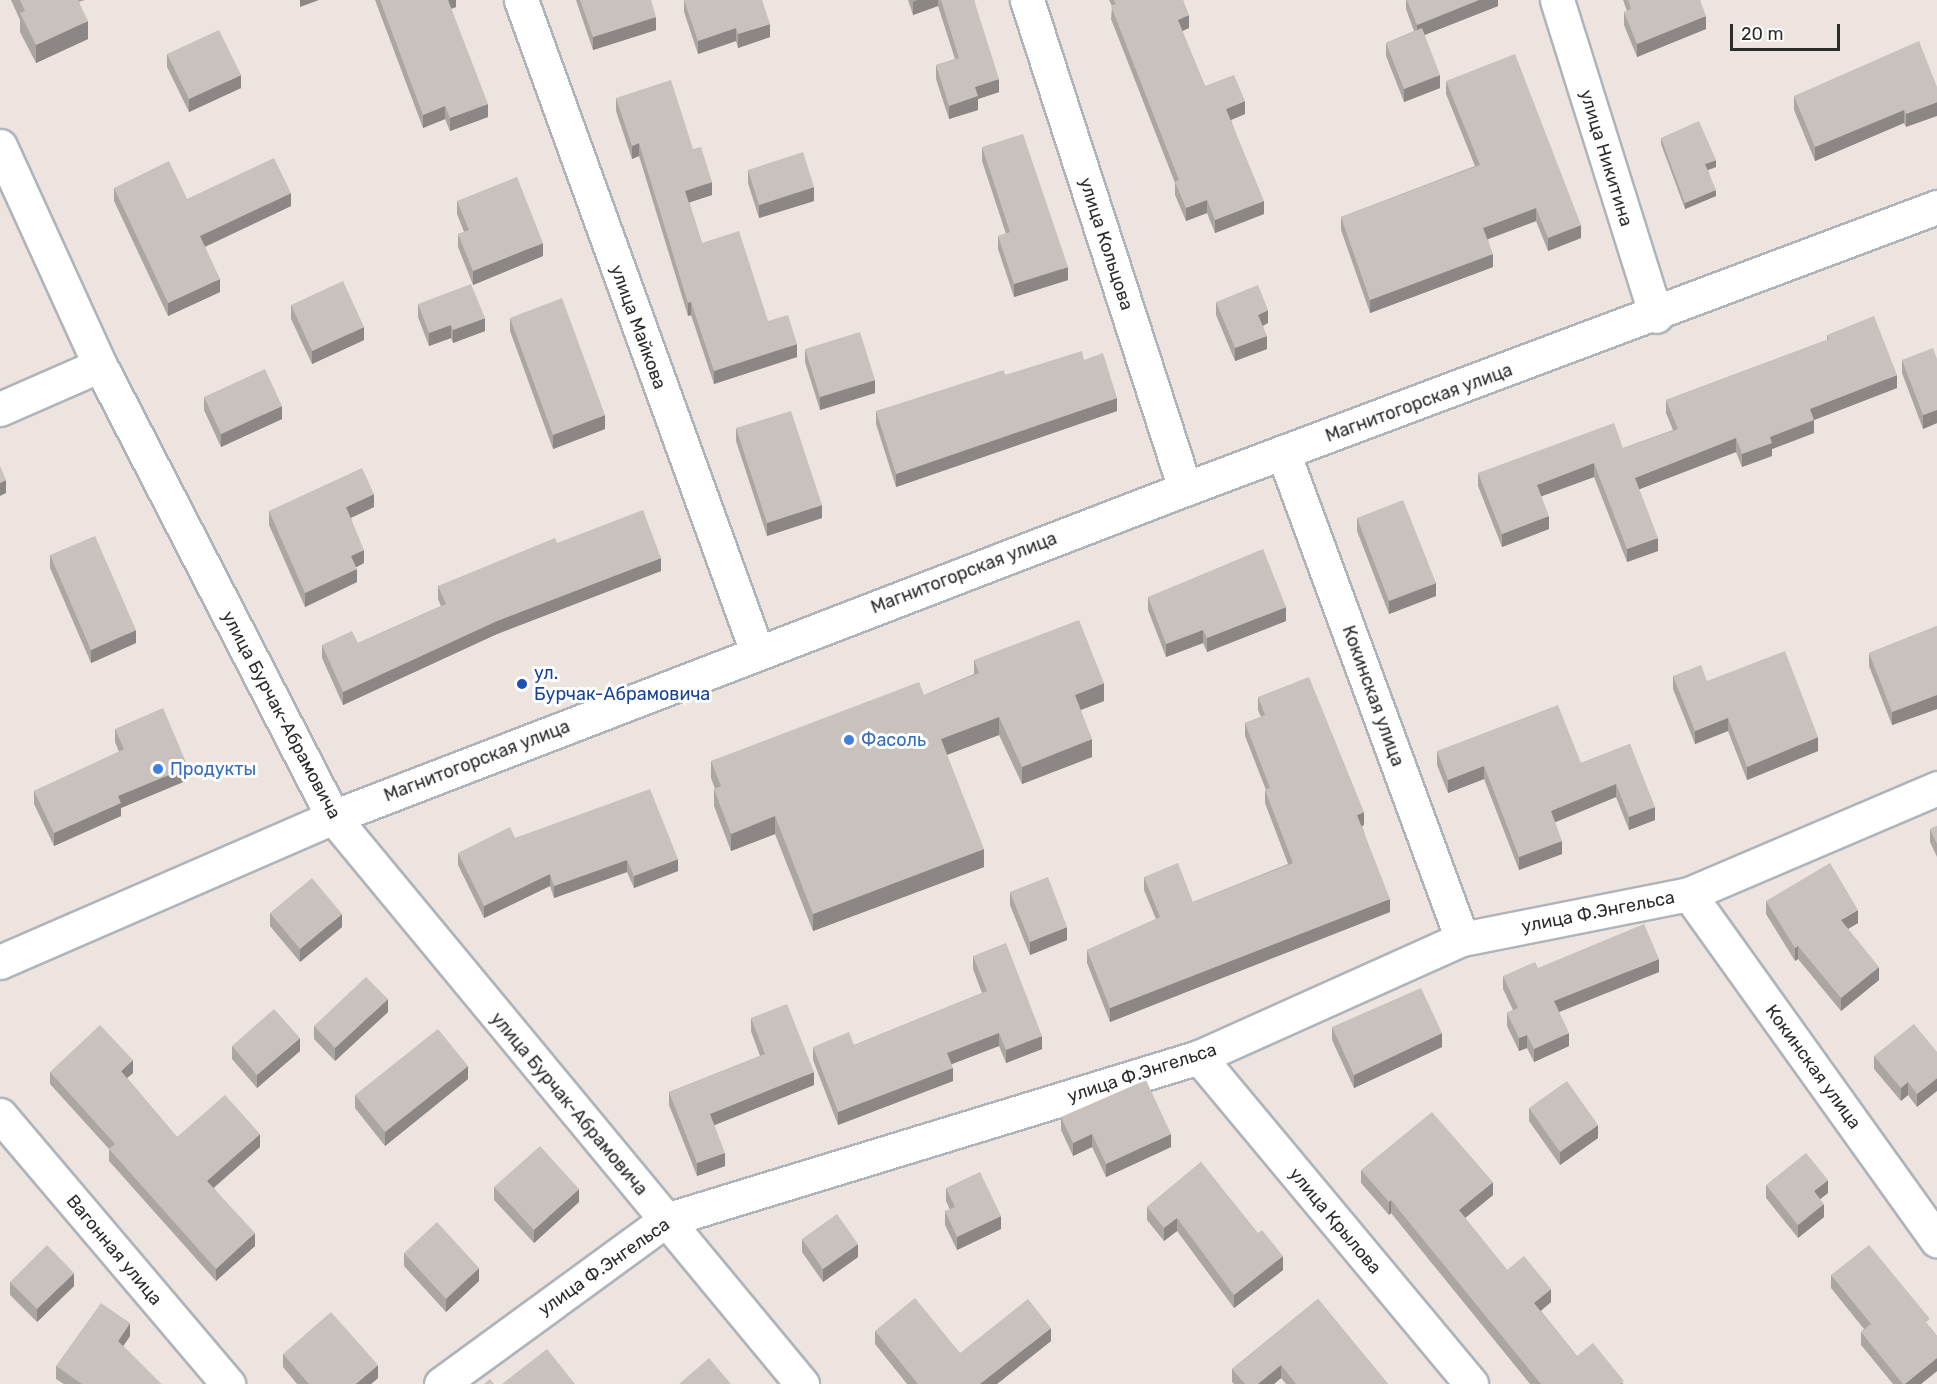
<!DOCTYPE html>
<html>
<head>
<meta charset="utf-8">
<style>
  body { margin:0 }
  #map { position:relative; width:1937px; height:1384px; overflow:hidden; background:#ede4df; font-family:Rubik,sans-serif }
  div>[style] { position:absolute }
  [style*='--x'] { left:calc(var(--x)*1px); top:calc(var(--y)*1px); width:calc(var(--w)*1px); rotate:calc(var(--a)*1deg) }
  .roads { filter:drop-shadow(2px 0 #afb4bb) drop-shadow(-2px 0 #afb4bb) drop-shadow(0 2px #afb4bb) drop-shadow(0 -2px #afb4bb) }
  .minor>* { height:33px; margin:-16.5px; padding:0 16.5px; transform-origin:16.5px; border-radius:16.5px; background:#fff }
  .tertiary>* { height:33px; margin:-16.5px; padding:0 16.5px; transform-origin:16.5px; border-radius:16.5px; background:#fff }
  .wall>* { inset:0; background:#aca6a3 }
  .shaded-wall>* { inset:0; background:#8c8785 }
  .building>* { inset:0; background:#c8c1be }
  .dots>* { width:16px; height:16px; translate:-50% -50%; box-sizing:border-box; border:3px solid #fff; border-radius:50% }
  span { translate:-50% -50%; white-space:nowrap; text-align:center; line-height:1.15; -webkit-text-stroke:6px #fff; paint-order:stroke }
  .street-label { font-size:18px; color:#2c2c2c }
  .transit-label { font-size:18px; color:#164399 }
  .left { translate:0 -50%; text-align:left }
  .shop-label { font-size:18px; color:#366cbe }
  .scale { position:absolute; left:1730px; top:24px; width:110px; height:27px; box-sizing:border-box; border:3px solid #2c2c2c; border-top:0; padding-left:8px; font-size:18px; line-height:21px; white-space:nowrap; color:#2c2c2c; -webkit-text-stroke:4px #fff; paint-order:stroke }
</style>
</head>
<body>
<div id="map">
  <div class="roads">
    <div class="minor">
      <div style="--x:521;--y:0;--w:693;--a:70.1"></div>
      <div style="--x:1027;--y:0;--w:514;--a:72.09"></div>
      <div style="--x:1557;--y:0;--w:331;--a:72.6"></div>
      <div style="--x:0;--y:146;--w:241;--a:65.5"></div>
      <div style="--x:100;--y:365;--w:509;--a:62.73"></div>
      <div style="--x:333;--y:817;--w:736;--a:50.4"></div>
      <div style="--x:0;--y:409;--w:109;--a:-23.7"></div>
      <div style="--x:1283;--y:452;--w:519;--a:69.82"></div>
      <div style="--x:1689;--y:894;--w:426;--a:54.4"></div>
      <div style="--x:1199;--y:1057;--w:425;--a:50.2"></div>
      <div style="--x:0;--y:1115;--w:353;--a:49.7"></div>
      <div style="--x:441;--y:1384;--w:278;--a:-36.1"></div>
      <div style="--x:666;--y:1220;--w:557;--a:-17"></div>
      <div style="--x:1199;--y:1057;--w:288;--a:-24.2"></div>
      <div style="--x:1462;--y:939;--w:231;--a:-11.2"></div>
      <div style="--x:1689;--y:894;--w:270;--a:-23.1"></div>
    </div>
    <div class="tertiary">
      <div style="--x:0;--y:962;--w:363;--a:-23.5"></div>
      <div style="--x:333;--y:817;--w:913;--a:-21.06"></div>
      <div style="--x:1185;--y:489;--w:803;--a:-20.56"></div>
    </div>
  </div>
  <div class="wall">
    <div style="clip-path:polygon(11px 0,85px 0,79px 2px,88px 39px,36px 63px,20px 32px,20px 20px)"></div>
    <div style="clip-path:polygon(375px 0,456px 0,456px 7px,451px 9px,488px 117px,450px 131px,445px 119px,423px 128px)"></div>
    <div style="clip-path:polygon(576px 0,651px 0,656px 30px,593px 50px)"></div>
    <div style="clip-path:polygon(684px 0,770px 37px,738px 48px,736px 41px,698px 54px,684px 12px)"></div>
    <div style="clip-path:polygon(908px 0,974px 0,999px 92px,978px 99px,978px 110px,949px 119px,936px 79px,936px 65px,955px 59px,938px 6px,913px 15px)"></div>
    <div style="clip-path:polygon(1109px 0,1183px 0,1189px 28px,1182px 31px,1205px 86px,1245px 114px,1231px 120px,1264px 214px,1215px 233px,1207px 213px,1186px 221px,1175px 195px,1175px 183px,1111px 19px,1112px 6px)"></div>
    <div style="clip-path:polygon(1406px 0,1498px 0,1498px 6px,1424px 35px,1440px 88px,1404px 102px,1386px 56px,1386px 43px,1414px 31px,1406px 9px)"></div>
    <div style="clip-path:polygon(1623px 0,1700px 0,1706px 29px,1637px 57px,1624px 25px,1624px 12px,1627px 11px)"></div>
    <div style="clip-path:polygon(167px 54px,241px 88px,189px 112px,167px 67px)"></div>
    <div style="clip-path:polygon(1446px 81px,1581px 238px,1548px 251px,1536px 221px,1488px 239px,1493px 267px,1370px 313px,1341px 230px,1341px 217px,1475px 166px,1446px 94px)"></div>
    <div style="clip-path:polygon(1937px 87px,1906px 127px,1904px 123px,1815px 161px,1794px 110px,1794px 96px)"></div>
    <div style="clip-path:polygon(616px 98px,693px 149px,712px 195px,689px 202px,702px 243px,768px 321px,797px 357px,714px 384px,691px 315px,688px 316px,639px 156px,632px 159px,616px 111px)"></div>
    <div style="clip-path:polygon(1661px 138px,1716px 167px,1708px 170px,1716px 196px,1685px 209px,1661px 144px)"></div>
    <div style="clip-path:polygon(982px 147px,1068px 280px,1014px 297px,998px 249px,998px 236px,1006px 234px,982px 161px)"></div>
    <div style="clip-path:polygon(748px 170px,814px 201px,759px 218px,748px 183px)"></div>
    <div style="clip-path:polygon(114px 188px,187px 199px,291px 206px,205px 247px,220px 292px,168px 316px,114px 201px)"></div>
    <div style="clip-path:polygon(457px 201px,543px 256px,473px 285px,458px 247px,458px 234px,464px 232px,457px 214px)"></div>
    <div style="clip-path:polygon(1216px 302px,1268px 323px,1263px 326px,1267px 349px,1235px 361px,1216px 315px)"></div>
    <div style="clip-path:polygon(418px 304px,485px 331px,453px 343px,451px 338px,429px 346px,418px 317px)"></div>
    <div style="clip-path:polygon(291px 305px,364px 340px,312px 364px,291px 319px)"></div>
    <div style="clip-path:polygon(510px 318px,605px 429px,553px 449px,510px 331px)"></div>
    <div style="clip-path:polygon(1827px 335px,1897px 388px,1814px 420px,1814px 433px,1772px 449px,1772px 456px,1742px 467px,1736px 452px,1639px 489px,1658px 551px,1627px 562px,1594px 477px,1541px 496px,1549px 529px,1502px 547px,1478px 486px,1478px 473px,1623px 448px,1673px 430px,1666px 413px,1666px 400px,1827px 340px)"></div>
    <div style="clip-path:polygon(805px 349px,875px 393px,820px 410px,805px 362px)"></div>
    <div style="clip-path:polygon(1937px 359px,1937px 423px,1923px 429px,1902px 373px,1902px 360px)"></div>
    <div style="clip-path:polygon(1084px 360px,1117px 411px,896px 487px,876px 424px,876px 411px,1005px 375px)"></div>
    <div style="clip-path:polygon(204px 397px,282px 419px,221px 447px,204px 410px)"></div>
    <div style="clip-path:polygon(736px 428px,822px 518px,767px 536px,736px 441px)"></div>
    <div style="clip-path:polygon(374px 507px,351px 518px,364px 563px,356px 567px,357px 582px,305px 607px,269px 525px,269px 511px)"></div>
    <div style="clip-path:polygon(1357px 518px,1436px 596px,1389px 614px,1357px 531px)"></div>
    <div style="clip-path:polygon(557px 543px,661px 571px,497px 634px,343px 705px,322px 658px,322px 645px,358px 643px,441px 606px,438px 599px,438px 586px)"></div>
    <div style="clip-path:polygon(50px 555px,136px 643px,91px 663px,50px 568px)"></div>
    <div style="clip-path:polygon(1148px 597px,1286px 621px,1207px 652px,1203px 643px,1166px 657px,1148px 610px)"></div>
    <div style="clip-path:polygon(1937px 626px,1937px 709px,1892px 725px,1869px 666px,1869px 653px)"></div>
    <div style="clip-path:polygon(974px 660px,1104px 701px,1081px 710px,1092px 757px,1022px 784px,999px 735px,947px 755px,984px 867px,813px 931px,775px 834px,731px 851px,714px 806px,714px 789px,715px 789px,711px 778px,711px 761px,924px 695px,974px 674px)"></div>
    <div style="clip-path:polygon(1673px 676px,1707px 681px,1818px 751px,1747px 780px,1728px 731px,1695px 744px,1673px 689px)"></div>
    <div style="clip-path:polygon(1258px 697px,1364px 825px,1362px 826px,1390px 912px,1110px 1022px,1087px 963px,1087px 950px,1156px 919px,1144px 890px,1144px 877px,1193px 902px,1288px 864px,1265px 803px,1265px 790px,1266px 790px,1245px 736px,1245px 723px,1261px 717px,1258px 710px)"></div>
    <div style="clip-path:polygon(115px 729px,188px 780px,121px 808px,121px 816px,54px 846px,34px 804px,34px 791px,119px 752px,115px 742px)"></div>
    <div style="clip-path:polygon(1630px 744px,1655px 820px,1629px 830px,1616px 797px,1555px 822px,1562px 854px,1519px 870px,1484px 779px,1448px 793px,1437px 765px,1437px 751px,1581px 763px)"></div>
    <div style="clip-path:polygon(1937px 826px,1937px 857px,1930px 842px,1930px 829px)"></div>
    <div style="clip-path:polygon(515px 838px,678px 871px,634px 888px,627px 872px,554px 898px,550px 886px,484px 918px,458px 865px,458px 853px)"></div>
    <div style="clip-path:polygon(1010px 892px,1067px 940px,1030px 955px,1010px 905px)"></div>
    <div style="clip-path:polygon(1766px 901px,1858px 923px,1848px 929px,1879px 980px,1841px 1011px,1798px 959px,1795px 961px,1766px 914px)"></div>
    <div style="clip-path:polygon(270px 913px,342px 927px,300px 962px,270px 926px)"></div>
    <div style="clip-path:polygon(973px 956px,1042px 1049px,1006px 1063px,999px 1046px,951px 1064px,953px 1081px,838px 1125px,813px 1060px,813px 1047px,854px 1045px,982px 993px,973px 969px)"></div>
    <div style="clip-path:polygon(1538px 968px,1659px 972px,1559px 1012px,1569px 1046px,1534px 1062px,1527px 1048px,1519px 1051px,1507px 1026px,1507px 1013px,1513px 1010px,1503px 989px,1503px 976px)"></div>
    <div style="clip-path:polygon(388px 1012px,335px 1061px,314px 1039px,314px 1026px)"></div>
    <div style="clip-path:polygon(751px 1018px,814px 1085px,714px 1125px,725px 1166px,697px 1176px,669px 1105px,669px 1092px,760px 1056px,751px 1031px)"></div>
    <div style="clip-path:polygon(1332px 1027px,1442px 1047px,1354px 1088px,1332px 1040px)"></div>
    <div style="clip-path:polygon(232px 1046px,300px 1051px,257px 1088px,232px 1059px)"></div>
    <div style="clip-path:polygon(1937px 1052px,1917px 1107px,1908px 1095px,1901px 1101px,1874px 1069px,1874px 1056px)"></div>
    <div style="clip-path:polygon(50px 1072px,133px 1073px,127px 1078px,177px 1137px,260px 1147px,214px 1188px,255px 1246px,216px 1281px,109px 1161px,109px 1149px,50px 1084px)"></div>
    <div style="clip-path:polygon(468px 1079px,385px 1146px,355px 1108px,355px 1095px)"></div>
    <div style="clip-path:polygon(1529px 1108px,1598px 1138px,1560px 1165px,1529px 1121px)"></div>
    <div style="clip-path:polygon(1061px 1117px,1171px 1147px,1106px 1177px,1092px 1147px,1073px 1156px,1061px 1130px)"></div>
    <div style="clip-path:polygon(1201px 1162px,1283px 1270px,1234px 1308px,1177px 1231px,1164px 1241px,1147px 1220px,1147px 1207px)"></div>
    <div style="clip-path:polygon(1361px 1170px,1493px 1195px,1465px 1218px,1507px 1270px,1551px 1302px,1541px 1311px,1577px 1356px,1624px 1384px,1530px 1384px,1391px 1213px,1389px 1215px,1361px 1183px)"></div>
    <div style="clip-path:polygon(1766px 1185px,1828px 1193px,1820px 1199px,1824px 1217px,1798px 1238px,1766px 1198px)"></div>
    <div style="clip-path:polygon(494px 1187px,579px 1202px,534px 1243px,494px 1200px)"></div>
    <div style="clip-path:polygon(946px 1188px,1001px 1229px,957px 1250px,945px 1225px,945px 1211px,950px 1210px,946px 1201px)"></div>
    <div style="clip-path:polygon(802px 1239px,858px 1257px,823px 1282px,802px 1252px)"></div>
    <div style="clip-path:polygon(404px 1253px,479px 1281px,446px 1312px,404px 1266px)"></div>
    <div style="clip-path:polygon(1831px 1275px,1930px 1327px,1937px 1336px,1937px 1371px,1921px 1384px,1893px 1384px,1861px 1345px,1861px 1332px,1864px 1329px,1831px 1288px)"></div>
    <div style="clip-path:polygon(10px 1282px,74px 1286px,37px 1322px,10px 1295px)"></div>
    <div style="clip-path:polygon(1318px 1299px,1388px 1384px,1286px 1384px,1281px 1378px,1274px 1384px,1234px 1384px,1232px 1382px,1232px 1369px)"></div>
    <div style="clip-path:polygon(875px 1331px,960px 1353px,1051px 1341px,997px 1384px,907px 1384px,875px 1344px)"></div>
    <div style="clip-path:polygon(130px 1336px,123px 1346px,161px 1384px,64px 1384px,56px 1379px,56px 1366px)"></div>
    <div style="clip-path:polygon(283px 1354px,378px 1378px,371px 1384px,297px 1384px,283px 1367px)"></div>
  </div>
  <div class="shaded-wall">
    <div style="clip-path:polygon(300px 0,319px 0,300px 7px)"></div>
    <div style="clip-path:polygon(447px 0,456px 0,456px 7px,447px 10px)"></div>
    <div style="clip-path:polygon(918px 0,938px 0,938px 6px,913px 15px,913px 2px)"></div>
    <div style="clip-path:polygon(1479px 0,1498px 0,1498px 6px,1417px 38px,1417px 25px)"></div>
    <div style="clip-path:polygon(1189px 15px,1189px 28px,1178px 33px,1178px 20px)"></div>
    <div style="clip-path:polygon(1706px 16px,1706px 29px,1637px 57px,1637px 44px)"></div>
    <div style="clip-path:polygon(656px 17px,656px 30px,593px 50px,593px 37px)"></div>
    <div style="clip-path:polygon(88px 21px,88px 39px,36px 63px,36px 45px)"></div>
    <div style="clip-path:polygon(770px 24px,770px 37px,738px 48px,738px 34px)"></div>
    <div style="clip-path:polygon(736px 28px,736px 41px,698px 54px,698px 41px)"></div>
    <div style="clip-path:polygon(241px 75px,241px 88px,189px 112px,189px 99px)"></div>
    <div style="clip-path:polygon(1440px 75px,1440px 88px,1404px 102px,1404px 89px)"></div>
    <div style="clip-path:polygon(999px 79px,999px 92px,978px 99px,978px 110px,949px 119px,949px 106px,975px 87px)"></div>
    <div style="clip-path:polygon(1245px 101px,1245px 114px,1226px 122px,1226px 109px)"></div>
    <div style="clip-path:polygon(1937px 102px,1937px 116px,1906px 127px,1906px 114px)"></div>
    <div style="clip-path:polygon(488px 104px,488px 117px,450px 131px,450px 118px)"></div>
    <div style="clip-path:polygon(445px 106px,445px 119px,423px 128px,423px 115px)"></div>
    <div style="clip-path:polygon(1904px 110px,1904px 123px,1815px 161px,1815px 147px)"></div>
    <div style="clip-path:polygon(639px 143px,639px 156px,632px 159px,632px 146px)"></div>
    <div style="clip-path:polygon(1716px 160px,1716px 167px,1705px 171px,1705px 164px)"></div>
    <div style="clip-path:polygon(712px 182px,712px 195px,685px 204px,685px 191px)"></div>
    <div style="clip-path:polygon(814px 187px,814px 201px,759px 218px,759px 205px)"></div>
    <div style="clip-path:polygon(1716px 190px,1716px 196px,1685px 209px,1685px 203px)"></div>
    <div style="clip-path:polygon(291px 193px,291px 206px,200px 249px,200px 236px)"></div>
    <div style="clip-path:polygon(1207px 200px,1207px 213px,1186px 221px,1186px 208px)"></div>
    <div style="clip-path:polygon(1264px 201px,1264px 214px,1215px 233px,1215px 220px)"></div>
    <div style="clip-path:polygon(1536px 208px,1536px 221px,1483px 241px,1483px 228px)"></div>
    <div style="clip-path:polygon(1581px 225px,1581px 238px,1548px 251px,1548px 238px)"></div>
    <div style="clip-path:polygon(543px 243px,543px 256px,473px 285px,473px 271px)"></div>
    <div style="clip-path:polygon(1493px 254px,1493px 267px,1370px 313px,1370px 300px)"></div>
    <div style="clip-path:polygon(1068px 267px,1068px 280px,1014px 297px,1014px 284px)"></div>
    <div style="clip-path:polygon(220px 279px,220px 292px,168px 316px,168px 303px)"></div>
    <div style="clip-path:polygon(691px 302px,691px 315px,688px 316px,688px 303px)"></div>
    <div style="clip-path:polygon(1268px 310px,1268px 323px,1258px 328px,1258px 315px)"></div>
    <div style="clip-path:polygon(485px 318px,485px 331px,453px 343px,453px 330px)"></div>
    <div style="clip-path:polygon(451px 325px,451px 338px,429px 346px,429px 333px)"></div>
    <div style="clip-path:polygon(364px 327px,364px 340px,312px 364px,312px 351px)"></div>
    <div style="clip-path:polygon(1267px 336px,1267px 349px,1235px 361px,1235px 348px)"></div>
    <div style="clip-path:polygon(797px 344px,797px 357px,714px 384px,714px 371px)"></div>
    <div style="clip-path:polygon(1897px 375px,1897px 388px,1814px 420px,1814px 433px,1772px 449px,1772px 456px,1742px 467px,1742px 454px,1770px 437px,1810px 409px)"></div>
    <div style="clip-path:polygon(875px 380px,875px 393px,820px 410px,820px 397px)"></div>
    <div style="clip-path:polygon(1117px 398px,1117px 411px,896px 487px,896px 474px)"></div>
    <div style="clip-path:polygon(282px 406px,282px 419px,221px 447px,221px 434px)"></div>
    <div style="clip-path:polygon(1937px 410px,1937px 423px,1923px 429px,1923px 415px)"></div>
    <div style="clip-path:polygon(605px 415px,605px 429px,553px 449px,553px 435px)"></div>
    <div style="clip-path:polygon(1736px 438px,1736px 452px,1635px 491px,1635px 478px)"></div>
    <div style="clip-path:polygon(1594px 463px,1594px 477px,1537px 498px,1537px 485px)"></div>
    <div style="clip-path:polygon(6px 480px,6px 493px,0 496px,0 483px)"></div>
    <div style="clip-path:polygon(374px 494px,374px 507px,346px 520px,346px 507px)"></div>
    <div style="clip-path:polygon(822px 505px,822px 518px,767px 536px,767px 523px)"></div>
    <div style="clip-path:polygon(1549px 516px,1549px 529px,1502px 547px,1502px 534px)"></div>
    <div style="clip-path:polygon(1658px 538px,1658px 551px,1627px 562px,1627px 549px)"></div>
    <div style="clip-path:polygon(364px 550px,364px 563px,351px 570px,351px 556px)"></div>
    <div style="clip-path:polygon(661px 558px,661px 571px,497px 634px,343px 705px,343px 692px,497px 621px)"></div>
    <div style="clip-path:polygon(357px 569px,357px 582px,305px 607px,305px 593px)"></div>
    <div style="clip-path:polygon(1436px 583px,1436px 596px,1389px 614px,1389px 601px)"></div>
    <div style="clip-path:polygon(1286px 607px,1286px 621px,1207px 652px,1207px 638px)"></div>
    <div style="clip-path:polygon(136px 630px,136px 643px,91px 663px,91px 650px)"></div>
    <div style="clip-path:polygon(1203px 630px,1203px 643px,1166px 657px,1166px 644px)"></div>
    <div style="clip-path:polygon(1104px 683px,1104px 701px,1075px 712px,1075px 695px)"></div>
    <div style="clip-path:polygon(1937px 695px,1937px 709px,1892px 725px,1892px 712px)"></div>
    <div style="clip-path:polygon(999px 717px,999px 735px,941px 757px,941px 739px)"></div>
    <div style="clip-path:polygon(1728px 718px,1728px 731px,1695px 744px,1695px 731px)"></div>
    <div style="clip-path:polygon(1818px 737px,1818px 751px,1747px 780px,1747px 767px)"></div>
    <div style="clip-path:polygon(1092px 739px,1092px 757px,1022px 784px,1022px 767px)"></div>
    <div style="clip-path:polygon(1484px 766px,1484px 779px,1448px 793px,1448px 780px)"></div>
    <div style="clip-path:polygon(188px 767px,188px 780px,121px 808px,121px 816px,54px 846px,54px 833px,118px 796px)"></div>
    <div style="clip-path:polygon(1616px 784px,1616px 797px,1551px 824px,1551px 811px)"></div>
    <div style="clip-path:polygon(1655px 807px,1655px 820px,1629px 830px,1629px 817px)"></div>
    <div style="clip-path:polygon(1364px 812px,1364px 825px,1357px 828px,1357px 815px)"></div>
    <div style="clip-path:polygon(775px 816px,775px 834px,731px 851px,731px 834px)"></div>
    <div style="clip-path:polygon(1562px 841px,1562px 854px,1519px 870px,1519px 857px)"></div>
    <div style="clip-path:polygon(984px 849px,984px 867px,813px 931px,813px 914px)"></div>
    <div style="clip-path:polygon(678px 859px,678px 871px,634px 888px,634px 876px)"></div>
    <div style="clip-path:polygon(627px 860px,627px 872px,554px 898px,554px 886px)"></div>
    <div style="clip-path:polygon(550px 874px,550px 886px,484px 918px,484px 906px)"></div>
    <div style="clip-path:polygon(1390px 899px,1390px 912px,1110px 1022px,1110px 1008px)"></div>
    <div style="clip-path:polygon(1858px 910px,1858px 923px,1841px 933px,1841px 920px)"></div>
    <div style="clip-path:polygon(342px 914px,342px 927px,300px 962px,300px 949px)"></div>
    <div style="clip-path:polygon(1067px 927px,1067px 940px,1030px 955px,1030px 942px)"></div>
    <div style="clip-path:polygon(1798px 946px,1798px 959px,1795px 961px,1795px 948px)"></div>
    <div style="clip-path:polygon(1659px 959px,1659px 972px,1554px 1014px,1554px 1001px)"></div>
    <div style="clip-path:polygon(1879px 967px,1879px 980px,1841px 1011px,1841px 998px)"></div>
    <div style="clip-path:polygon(388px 999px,388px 1012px,335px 1061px,335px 1048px)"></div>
    <div style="clip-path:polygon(999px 1033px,999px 1046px,947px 1066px,947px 1053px)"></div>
    <div style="clip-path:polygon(1442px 1033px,1442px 1047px,1354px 1088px,1354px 1075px)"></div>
    <div style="clip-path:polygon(1569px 1033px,1569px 1046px,1534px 1062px,1534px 1049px)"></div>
    <div style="clip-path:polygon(1527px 1035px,1527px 1048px,1519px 1051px,1519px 1038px)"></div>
    <div style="clip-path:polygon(1042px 1036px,1042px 1049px,1006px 1063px,1006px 1050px)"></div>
    <div style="clip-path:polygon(300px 1038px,300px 1051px,257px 1088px,257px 1075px)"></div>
    <div style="clip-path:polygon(133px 1060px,133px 1073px,121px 1083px,121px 1071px)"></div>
    <div style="clip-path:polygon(468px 1066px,468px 1079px,385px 1146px,385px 1132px)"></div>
    <div style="clip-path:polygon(953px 1068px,953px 1081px,838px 1125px,838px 1112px)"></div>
    <div style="clip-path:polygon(814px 1072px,814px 1085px,710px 1127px,710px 1114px)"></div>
    <div style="clip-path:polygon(1937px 1078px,1937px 1091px,1917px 1107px,1917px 1094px)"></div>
    <div style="clip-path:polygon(1908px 1082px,1908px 1095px,1901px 1101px,1901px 1088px)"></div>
    <div style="clip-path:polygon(1598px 1125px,1598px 1138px,1560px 1165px,1560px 1152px)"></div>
    <div style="clip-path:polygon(260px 1134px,260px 1147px,207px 1193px,207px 1181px)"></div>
    <div style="clip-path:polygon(1092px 1134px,1092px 1147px,1073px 1156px,1073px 1143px)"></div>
    <div style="clip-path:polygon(1171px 1134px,1171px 1147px,1106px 1177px,1106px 1164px)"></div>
    <div style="clip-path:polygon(725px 1153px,725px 1166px,697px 1176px,697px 1163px)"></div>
    <div style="clip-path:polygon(1828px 1180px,1828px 1193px,1814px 1204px,1814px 1191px)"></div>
    <div style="clip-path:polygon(1493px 1182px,1493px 1195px,1459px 1223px,1459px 1210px)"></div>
    <div style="clip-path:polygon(579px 1189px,579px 1202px,534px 1243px,534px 1230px)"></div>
    <div style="clip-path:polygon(1391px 1200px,1391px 1213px,1389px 1215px,1389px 1202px)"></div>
    <div style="clip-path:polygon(1824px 1204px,1824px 1217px,1798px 1238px,1798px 1225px)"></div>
    <div style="clip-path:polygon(1001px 1216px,1001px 1229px,957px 1250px,957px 1237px)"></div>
    <div style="clip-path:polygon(1177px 1218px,1177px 1231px,1164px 1241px,1164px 1228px)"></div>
    <div style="clip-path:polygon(255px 1233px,255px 1246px,216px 1281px,216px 1269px)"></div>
    <div style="clip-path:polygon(858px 1244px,858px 1257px,823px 1282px,823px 1269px)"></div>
    <div style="clip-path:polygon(1283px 1256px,1283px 1270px,1234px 1308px,1234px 1295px)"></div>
    <div style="clip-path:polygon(479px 1268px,479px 1281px,446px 1312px,446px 1299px)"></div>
    <div style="clip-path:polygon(74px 1273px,74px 1286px,37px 1322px,37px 1309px)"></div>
    <div style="clip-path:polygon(1551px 1289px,1551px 1302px,1534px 1316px,1534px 1303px)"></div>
    <div style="clip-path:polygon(130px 1323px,130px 1336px,118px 1354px,118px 1341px)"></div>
    <div style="clip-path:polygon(1051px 1328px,1051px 1341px,997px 1384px,980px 1384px)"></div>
    <div style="clip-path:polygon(1937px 1358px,1937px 1371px,1921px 1384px,1905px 1384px)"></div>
    <div style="clip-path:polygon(378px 1365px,378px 1378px,371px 1384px,356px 1384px)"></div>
    <div style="clip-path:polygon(1281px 1365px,1281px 1378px,1274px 1384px,1258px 1384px)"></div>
  </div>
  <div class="building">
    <div style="clip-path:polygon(20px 0,78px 0,88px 21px,36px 45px,20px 13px,25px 11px)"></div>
    <div style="clip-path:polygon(380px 0,448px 0,488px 104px,450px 118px,445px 106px,423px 115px)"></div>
    <div style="clip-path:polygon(580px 0,651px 0,656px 17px,593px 37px)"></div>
    <div style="clip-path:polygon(684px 0,762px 0,770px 24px,738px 34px,736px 28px,698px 41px)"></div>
    <div style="clip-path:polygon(941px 0,974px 0,999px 79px,975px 87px,978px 96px,949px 106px,936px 65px,959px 58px)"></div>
    <div style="clip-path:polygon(1114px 0,1183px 0,1189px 15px,1178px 20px,1205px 86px,1234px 75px,1245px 101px,1226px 109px,1264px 201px,1215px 220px,1207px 200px,1186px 208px,1175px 182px,1179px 180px,1111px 6px,1116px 4px)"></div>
    <div style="clip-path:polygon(1407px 0,1479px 0,1417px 25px)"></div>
    <div style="clip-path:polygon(1628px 0,1700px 0,1706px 16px,1637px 44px,1624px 12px,1631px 9px)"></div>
    <div style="clip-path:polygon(1422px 28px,1440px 75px,1404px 89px,1386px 43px)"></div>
    <div style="clip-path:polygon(219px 30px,241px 75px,189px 99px,167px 54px)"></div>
    <div style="clip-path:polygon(1919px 41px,1937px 87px,1937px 102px,1906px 114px,1904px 110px,1815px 147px,1794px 96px)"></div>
    <div style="clip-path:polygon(1515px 54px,1581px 225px,1548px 238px,1536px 208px,1483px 228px,1493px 254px,1370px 300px,1341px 217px,1480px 165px,1446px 81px)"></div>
    <div style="clip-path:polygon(671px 80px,693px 149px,701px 147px,712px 182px,685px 191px,702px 243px,739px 231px,768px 321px,788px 315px,797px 344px,714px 371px,691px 302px,688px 303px,639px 143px,632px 146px,616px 98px)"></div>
    <div style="clip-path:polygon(1699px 121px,1716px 160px,1705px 164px,1716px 190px,1685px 203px,1661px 138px)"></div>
    <div style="clip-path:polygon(1023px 134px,1068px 267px,1014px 284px,998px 236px,1010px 232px,982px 147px)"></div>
    <div style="clip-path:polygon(803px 152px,814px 187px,759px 205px,748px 170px)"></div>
    <div style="clip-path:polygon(274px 158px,291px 193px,200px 236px,220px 279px,168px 303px,114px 188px,169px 161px,187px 199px)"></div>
    <div style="clip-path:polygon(517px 177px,543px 243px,473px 271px,458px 234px,469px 230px,457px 201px)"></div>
    <div style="clip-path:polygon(343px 281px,364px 327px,312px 351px,291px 305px)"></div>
    <div style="clip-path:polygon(471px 284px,485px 318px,453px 330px,451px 325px,429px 333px,418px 304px)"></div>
    <div style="clip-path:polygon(1258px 285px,1268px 310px,1258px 315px,1267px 336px,1235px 348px,1216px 302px)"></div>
    <div style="clip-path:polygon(562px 298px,605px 415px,553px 435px,510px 318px)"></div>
    <div style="clip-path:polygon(1874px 316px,1897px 375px,1810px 409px,1814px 420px,1770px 437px,1772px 443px,1742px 454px,1736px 438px,1635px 478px,1658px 538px,1627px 549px,1594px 463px,1537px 485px,1549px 516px,1502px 534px,1478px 473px,1614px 423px,1623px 448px,1678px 429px,1666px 400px,1829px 339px,1827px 335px)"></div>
    <div style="clip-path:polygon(860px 332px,875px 380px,820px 397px,805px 349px)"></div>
    <div style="clip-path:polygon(1933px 348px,1937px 359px,1937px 410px,1923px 415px,1902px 360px)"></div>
    <div style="clip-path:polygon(1082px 351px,1084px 360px,1103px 353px,1117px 398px,896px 474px,876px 411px,1004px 370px,1005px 375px)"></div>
    <div style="clip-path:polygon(265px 369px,282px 406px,221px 434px,204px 397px)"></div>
    <div style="clip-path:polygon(791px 411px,822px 505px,767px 523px,736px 428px)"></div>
    <div style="clip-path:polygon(0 466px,6px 480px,0 483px)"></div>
    <div style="clip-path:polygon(362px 468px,374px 494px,346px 507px,364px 550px,351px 556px,357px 569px,305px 593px,269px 511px)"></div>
    <div style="clip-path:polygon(1403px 500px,1436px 583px,1389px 601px,1357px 518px)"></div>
    <div style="clip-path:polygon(643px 510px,661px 558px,497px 621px,343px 692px,322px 645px,352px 631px,358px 643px,446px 604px,438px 586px,555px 538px,557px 543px)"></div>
    <div style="clip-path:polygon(95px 536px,136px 630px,91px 650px,50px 555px)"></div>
    <div style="clip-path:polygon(1263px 549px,1286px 607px,1207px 638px,1203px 630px,1166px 644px,1148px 597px)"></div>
    <div style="clip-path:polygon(1079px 620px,1104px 683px,1075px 695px,1092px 739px,1022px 767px,999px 717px,941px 739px,984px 849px,813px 914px,775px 816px,731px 834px,714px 789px,721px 786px,711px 761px,919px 682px,924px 695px,979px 673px,974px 660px)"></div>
    <div style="clip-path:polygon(1937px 626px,1937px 695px,1892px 712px,1869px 653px)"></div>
    <div style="clip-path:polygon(1785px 651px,1818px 737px,1747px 767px,1728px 718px,1695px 731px,1673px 676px,1701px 665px,1707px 681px)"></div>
    <div style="clip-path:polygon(1309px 677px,1364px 812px,1357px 815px,1390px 899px,1110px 1008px,1087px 950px,1160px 917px,1144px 877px,1178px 863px,1193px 902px,1293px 863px,1265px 790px,1270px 788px,1245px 723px,1265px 715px,1258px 697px)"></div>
    <div style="clip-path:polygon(1558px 705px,1581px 763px,1630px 744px,1655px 807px,1629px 817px,1616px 784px,1551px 811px,1562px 841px,1519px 857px,1484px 766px,1448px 780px,1437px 751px)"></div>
    <div style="clip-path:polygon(163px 708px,188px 767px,118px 796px,121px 803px,54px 833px,34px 791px,124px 749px,115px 729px)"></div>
    <div style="clip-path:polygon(650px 789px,678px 859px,634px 876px,627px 860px,554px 886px,550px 874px,484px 906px,458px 853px,510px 827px,515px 838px)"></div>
    <div style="clip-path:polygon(1937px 826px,1937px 844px,1930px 829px)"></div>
    <div style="clip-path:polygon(1830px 863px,1858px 910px,1841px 920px,1879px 967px,1841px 998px,1798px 946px,1795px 948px,1766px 901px)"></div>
    <div style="clip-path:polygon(1048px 877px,1067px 927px,1030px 942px,1010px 892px)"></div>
    <div style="clip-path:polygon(312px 878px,342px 914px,300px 949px,270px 913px)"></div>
    <div style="clip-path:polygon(1644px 924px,1659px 959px,1554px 1001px,1569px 1033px,1534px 1049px,1527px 1035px,1519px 1038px,1507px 1013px,1518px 1008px,1503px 976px,1535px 962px,1538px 968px)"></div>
    <div style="clip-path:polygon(1006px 943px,1042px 1036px,1006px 1050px,999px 1033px,947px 1053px,953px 1068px,838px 1112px,813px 1047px,849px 1032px,854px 1045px,987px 991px,973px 956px)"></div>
    <div style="clip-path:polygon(366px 977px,388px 999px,335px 1048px,314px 1026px)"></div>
    <div style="clip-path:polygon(1421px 988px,1442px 1033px,1354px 1075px,1332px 1027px)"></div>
    <div style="clip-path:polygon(787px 1004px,814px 1072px,710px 1114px,725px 1153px,697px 1163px,669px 1092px,765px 1054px,751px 1018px)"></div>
    <div style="clip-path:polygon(274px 1009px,300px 1038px,257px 1075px,232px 1046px)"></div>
    <div style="clip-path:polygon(1914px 1024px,1937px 1052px,1937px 1078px,1917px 1094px,1908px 1082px,1901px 1088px,1874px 1056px)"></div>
    <div style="clip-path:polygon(100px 1025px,133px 1060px,121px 1071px,177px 1137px,225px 1095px,260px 1134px,207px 1181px,255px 1233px,216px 1269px,109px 1149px,115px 1144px,50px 1072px)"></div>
    <div style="clip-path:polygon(438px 1029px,468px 1066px,385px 1132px,355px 1095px)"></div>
    <div style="clip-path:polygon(1146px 1080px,1171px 1134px,1106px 1164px,1092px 1134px,1073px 1143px,1061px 1117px)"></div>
    <div style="clip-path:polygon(1567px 1081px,1598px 1125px,1560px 1152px,1529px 1108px)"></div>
    <div style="clip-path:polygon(1432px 1112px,1493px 1182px,1459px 1210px,1507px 1270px,1524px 1256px,1551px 1289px,1534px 1303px,1577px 1356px,1593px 1343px,1624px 1381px,1620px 1384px,1541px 1384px,1391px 1200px,1389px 1202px,1361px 1170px)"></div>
    <div style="clip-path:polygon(540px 1146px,579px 1189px,534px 1230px,494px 1187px)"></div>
    <div style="clip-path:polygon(1806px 1153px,1828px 1180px,1814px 1191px,1824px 1204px,1798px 1225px,1766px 1185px)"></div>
    <div style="clip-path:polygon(1201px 1162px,1258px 1233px,1262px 1230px,1283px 1256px,1234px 1295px,1177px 1218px,1164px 1228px,1147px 1207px)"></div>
    <div style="clip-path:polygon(980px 1172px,1001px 1216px,957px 1237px,945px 1211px,955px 1207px,946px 1188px)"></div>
    <div style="clip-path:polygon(837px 1214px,858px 1244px,823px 1269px,802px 1239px)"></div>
    <div style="clip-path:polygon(437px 1222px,479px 1268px,446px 1299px,404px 1253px)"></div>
    <div style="clip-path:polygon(47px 1245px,74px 1273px,37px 1309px,10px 1282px)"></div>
    <div style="clip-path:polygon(1869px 1245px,1930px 1319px,1926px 1322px,1937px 1336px,1937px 1358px,1905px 1384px,1903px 1384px,1861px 1332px,1871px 1324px,1831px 1275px)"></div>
    <div style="clip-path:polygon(915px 1298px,960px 1353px,1028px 1299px,1051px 1328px,980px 1384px,918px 1384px,875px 1331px)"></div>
    <div style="clip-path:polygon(1318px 1299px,1388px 1384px,1296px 1384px,1281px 1365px,1258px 1384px,1245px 1384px,1232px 1369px)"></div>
    <div style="clip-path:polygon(101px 1303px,130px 1323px,118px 1341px,161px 1384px,82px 1384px,56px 1366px)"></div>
    <div style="clip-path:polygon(331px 1312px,378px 1365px,356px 1384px,309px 1384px,283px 1354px)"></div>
    <div style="clip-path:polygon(547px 1349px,575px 1384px,502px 1384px)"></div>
    <div style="clip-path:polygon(709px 1358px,731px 1384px,679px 1384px)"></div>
    <div style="clip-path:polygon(490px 1379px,494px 1384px,484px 1384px)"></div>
  </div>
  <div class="dots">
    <div style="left:522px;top:684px;background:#1a4fb4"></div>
    <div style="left:849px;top:740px;background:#3f7fe0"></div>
    <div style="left:158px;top:769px;background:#3f7fe0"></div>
  </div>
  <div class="street-label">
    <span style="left:1606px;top:158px;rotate:73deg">улица Никитина</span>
    <span style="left:1106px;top:244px;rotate:72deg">улица Кольцова</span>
    <span style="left:638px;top:327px;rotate:70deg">улица Майкова</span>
    <span style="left:1419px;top:403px;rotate:-20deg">Магнитогорская улица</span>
    <span style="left:964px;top:573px;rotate:-21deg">Магнитогорская улица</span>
    <span style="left:1373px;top:696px;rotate:70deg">Кокинская улица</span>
    <span style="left:281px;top:715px;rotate:62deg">улица Бурчак-Абрамовича</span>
    <span style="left:477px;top:761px;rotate:-21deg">Магнитогорская улица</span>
    <span style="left:1598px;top:912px;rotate:-11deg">улица Ф.Энгельса</span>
    <span style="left:1813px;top:1067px;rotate:54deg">Кокинская улица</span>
    <span style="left:1142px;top:1073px;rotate:-18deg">улица Ф.Энгельса</span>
    <span style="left:569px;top:1104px;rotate:50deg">улица Бурчак-Абрамовича</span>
    <span style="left:1335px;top:1221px;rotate:50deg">улица Крылова</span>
    <span style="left:114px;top:1250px;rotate:50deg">Вагонная улица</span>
    <span style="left:604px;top:1267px;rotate:-35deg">улица Ф.Энгельса</span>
  </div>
  <div class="transit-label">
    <span class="left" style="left:534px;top:684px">ул.<br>Бурчак-Абрамовича</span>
  </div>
  <div class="shop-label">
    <span class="left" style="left:861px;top:740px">Фасоль</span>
    <span class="left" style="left:170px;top:769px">Продукты</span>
  </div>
  <div class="scale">20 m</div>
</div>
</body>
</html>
